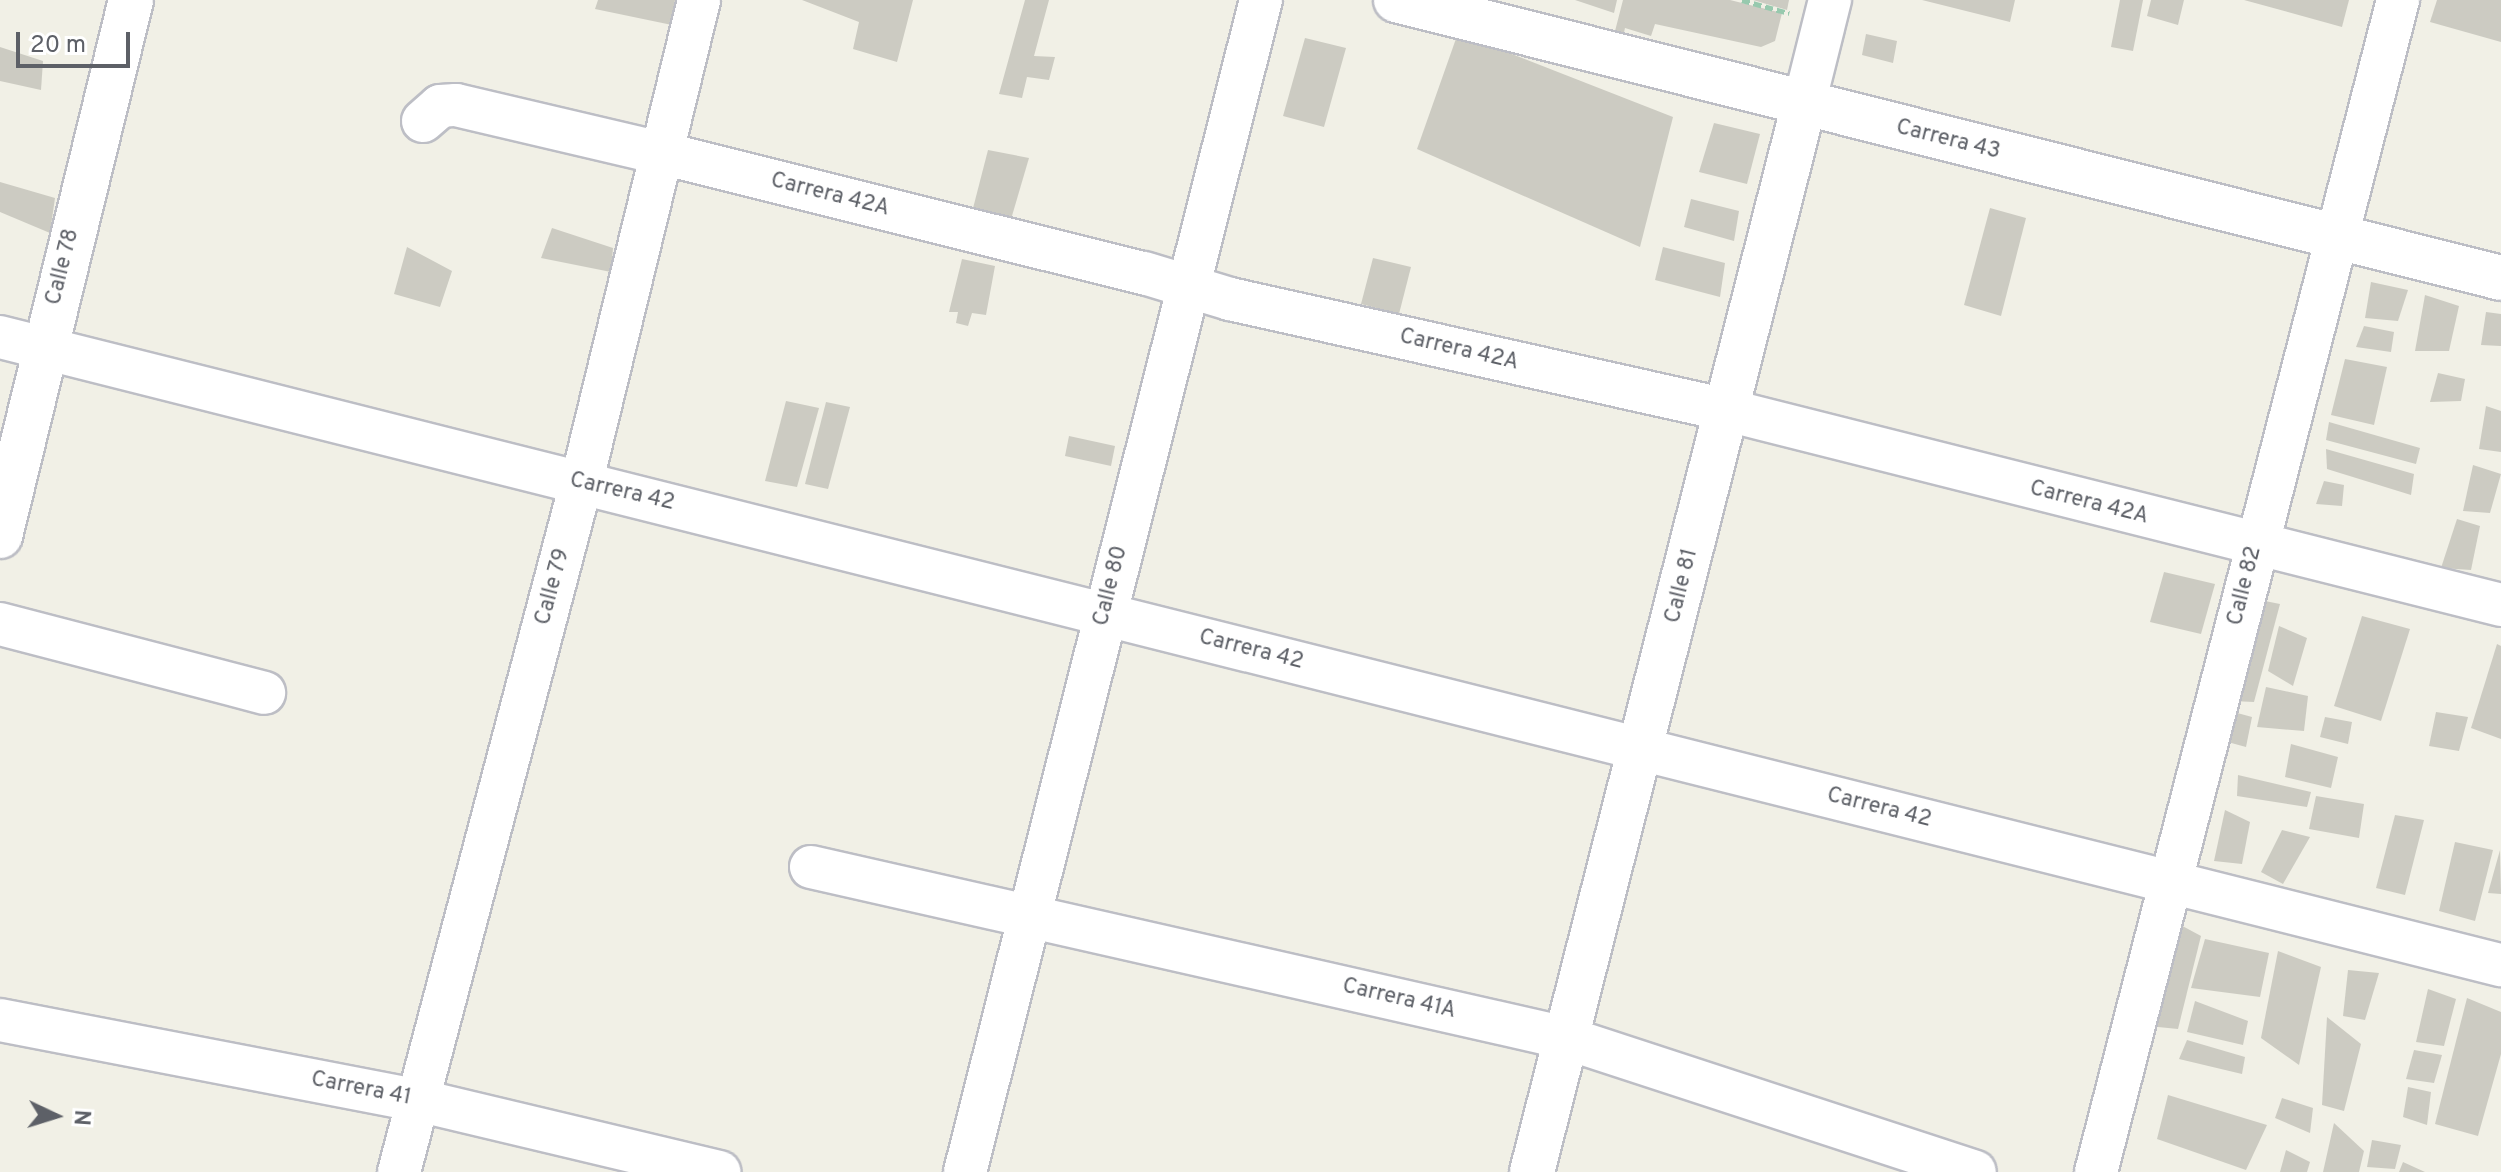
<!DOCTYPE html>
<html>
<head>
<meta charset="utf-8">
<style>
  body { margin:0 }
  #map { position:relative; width:2501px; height:1172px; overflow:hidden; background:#f1f0e6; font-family:Overpass,sans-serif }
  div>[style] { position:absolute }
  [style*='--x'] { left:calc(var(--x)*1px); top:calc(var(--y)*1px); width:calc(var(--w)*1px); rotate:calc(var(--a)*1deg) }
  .building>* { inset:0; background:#cccbc2 }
  .path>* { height:5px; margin-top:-2.5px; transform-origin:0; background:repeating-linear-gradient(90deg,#97c9ae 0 8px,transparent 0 12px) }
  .roads { filter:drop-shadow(2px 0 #bdbec5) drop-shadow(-2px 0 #bdbec5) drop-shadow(0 2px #bdbec5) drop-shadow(0 -2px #bdbec5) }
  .street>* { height:42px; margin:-21px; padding:0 21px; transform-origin:21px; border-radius:21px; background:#fff }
  .secondary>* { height:44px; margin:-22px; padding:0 22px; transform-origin:22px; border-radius:22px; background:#fff }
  span { translate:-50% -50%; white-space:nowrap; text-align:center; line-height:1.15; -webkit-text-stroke:6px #fff; paint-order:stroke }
  .street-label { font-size:22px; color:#5d6067 }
  .north { position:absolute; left:16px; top:1076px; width:80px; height:80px; -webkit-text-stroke:6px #fff; paint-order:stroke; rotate:94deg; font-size:22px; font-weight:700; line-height:32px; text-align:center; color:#5d6067 }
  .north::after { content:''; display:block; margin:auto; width:28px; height:36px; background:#5d6067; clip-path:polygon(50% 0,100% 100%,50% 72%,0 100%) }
  .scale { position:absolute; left:16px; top:32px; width:114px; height:36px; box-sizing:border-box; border:4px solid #5d6067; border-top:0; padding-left:10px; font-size:24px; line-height:28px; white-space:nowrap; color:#5d6067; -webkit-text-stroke:6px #fff; paint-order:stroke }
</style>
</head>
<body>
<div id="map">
  <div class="building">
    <div style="clip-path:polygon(598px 0,675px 0,672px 25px,595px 9px)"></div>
    <div style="clip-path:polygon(802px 0,913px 0,897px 62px,853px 49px,859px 22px)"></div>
    <div style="clip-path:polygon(1025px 0,1049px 0,1034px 56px,1055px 57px,1049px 80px,1027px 77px,1022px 98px,999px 94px)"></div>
    <div style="clip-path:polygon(1575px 0,1617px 0,1614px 13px)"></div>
    <div style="clip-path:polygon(1623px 0,1730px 0,1782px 13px,1775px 41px,1761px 47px,1655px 24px,1651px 36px,1625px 28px,1623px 37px,1614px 35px)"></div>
    <div style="clip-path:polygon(1753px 0,1789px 0,1787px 10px)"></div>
    <div style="clip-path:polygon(1922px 0,2015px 0,2010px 22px)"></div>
    <div style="clip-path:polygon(2120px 0,2143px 0,2133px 51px,2111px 47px)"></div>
    <div style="clip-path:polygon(2151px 0,2184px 0,2178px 25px,2147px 16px)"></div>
    <div style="clip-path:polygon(2244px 0,2349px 0,2342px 27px)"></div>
    <div style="clip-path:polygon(2437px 0,2501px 0,2501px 42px,2430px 22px)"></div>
    <div style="clip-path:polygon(1458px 33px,1673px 117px,1640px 247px,1417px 149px)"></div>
    <div style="clip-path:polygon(1866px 34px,1897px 41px,1893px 63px,1862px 55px)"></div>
    <div style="clip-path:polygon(1305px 38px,1346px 48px,1324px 127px,1283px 116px)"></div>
    <div style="clip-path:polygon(0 47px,43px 61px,41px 90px,0 81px)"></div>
    <div style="clip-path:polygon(1714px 123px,1760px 134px,1747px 184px,1699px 172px)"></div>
    <div style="clip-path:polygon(988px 150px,1029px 158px,1009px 226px,971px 216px)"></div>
    <div style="clip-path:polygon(0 182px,55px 198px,50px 233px,0 212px)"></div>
    <div style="clip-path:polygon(1691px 199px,1739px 211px,1734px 241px,1684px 227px)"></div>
    <div style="clip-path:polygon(1990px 208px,2026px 218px,2001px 316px,1964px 305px)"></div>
    <div style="clip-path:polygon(552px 228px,613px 248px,611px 272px,541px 258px)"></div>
    <div style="clip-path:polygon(407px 247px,452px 271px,440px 307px,394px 294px)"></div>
    <div style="clip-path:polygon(1663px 247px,1725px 263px,1720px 297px,1655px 280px)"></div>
    <div style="clip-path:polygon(1373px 258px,1411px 267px,1399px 314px,1361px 304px)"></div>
    <div style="clip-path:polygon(962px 259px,995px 266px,986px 315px,972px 313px,968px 326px,956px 323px,958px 312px,949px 312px)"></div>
    <div style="clip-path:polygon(2371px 282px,2408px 290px,2398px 321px,2365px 318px)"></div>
    <div style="clip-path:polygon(2425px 295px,2459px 306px,2449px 351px,2415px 351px)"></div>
    <div style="clip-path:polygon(2486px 312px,2501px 314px,2501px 346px,2481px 345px)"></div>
    <div style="clip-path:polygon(2364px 326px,2394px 332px,2391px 352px,2356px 347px)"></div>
    <div style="clip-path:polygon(2345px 359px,2387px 367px,2374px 425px,2331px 415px)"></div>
    <div style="clip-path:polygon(2438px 373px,2465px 379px,2461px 401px,2430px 402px)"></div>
    <div style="clip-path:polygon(786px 401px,819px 408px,797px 487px,765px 481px)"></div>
    <div style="clip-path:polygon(826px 402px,850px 407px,828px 489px,805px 484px)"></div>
    <div style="clip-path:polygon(2486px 406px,2501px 411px,2501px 452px,2479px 449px)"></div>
    <div style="clip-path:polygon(2329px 422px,2420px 448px,2416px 464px,2326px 440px)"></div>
    <div style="clip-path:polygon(1069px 436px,1115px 446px,1111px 466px,1065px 456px)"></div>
    <div style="clip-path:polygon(2326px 449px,2414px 474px,2411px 495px,2327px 469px)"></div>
    <div style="clip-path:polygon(2473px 465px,2501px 474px,2490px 513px,2463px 511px)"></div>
    <div style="clip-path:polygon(2324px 481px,2344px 485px,2342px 506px,2316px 504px)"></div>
    <div style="clip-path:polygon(2457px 519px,2480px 526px,2471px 570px,2441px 568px)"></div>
    <div style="clip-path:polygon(2164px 572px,2215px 584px,2201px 634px,2150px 622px)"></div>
    <div style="clip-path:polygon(2260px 600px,2280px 604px,2254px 702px,2232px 701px)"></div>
    <div style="clip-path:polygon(2362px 616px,2410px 629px,2381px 721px,2334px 706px)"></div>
    <div style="clip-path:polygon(2279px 626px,2307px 638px,2293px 686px,2268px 671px)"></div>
    <div style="clip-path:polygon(2497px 644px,2501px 646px,2501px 739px,2471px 728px)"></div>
    <div style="clip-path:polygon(2266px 687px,2308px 696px,2304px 731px,2257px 727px)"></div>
    <div style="clip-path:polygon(2230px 711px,2252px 717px,2246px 747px,2224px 741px)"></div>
    <div style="clip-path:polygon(2436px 712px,2468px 717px,2459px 751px,2429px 746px)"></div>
    <div style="clip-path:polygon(2325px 717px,2352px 722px,2348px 744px,2320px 737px)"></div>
    <div style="clip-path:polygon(2291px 744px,2338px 757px,2331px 788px,2285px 777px)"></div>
    <div style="clip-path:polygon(2238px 775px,2311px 792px,2307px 807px,2237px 796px)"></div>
    <div style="clip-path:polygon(2316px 796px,2364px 804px,2359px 838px,2309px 829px)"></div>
    <div style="clip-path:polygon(2225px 810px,2250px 822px,2242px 864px,2214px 861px)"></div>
    <div style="clip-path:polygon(2395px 815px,2424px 820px,2405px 895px,2376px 888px)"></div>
    <div style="clip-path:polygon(2282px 830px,2310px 837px,2283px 884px,2261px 872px)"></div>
    <div style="clip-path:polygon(2455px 842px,2493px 850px,2475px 921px,2439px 911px)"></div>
    <div style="clip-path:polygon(2500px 850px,2501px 894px,2488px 893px)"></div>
    <div style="clip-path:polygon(2175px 922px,2201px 936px,2178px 1029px,2148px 1026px)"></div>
    <div style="clip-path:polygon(2205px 939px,2269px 953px,2260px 997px,2191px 988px)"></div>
    <div style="clip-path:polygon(2278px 951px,2321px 967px,2299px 1065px,2261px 1038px)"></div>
    <div style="clip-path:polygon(2348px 970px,2379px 973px,2365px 1020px,2343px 1016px)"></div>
    <div style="clip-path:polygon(2428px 989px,2456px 999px,2444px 1046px,2416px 1042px)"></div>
    <div style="clip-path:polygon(2467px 998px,2501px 1012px,2501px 1054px,2478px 1136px,2435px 1124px)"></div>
    <div style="clip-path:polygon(2195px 1001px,2248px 1021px,2243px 1045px,2187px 1032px)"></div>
    <div style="clip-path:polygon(2327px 1017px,2361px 1044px,2344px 1111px,2322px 1105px)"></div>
    <div style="clip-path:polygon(2187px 1040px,2245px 1057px,2242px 1074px,2179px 1059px)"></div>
    <div style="clip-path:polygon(2414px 1050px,2442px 1055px,2434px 1083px,2406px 1079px)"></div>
    <div style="clip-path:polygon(2408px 1087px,2431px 1092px,2427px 1125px,2403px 1117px)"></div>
    <div style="clip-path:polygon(2168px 1095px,2267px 1125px,2246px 1170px,2157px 1139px)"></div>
    <div style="clip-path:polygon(2282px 1098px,2313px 1108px,2310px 1133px,2275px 1118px)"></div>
    <div style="clip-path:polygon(2334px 1123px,2364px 1151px,2359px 1172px,2323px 1172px)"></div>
    <div style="clip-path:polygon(2372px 1140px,2401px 1145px,2395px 1169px,2367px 1167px)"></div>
    <div style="clip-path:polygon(2286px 1150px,2310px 1162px,2307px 1172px,2280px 1172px)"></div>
    <div style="clip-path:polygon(2403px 1162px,2425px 1172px,2399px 1172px)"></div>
  </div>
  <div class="path">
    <div style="--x:1742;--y:0;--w:49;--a:15.5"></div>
  </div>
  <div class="roads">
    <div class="street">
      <div style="--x:1804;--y:104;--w:107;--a:-76"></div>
      <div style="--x:423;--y:121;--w:23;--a:-41"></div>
      <div style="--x:440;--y:106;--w:16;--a:-4"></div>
      <div style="--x:456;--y:105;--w:211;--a:13.2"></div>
      <div style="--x:661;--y:153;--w:498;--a:14"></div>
      <div style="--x:1144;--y:273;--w:90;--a:16.8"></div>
      <div style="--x:1230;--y:299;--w:509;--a:12.59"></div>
      <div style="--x:1727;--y:410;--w:798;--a:14.14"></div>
      <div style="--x:0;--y:337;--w:2579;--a:14.1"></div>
      <div style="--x:0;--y:624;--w:273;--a:14.6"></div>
      <div style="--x:811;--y:867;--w:774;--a:12.76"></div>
      <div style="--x:1566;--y:1038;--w:430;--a:18.1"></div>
      <div style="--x:0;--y:1020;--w:425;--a:10.9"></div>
      <div style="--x:417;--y:1100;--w:311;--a:13.4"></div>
      <div style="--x:399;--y:1172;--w:716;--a:-75.19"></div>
      <div style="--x:582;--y:480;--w:494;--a:-76.3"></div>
      <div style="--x:965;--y:1172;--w:1209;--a:-75.83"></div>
      <div style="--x:2096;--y:1172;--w:1210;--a:-75.55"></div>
    </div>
    <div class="secondary">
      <div style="--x:1396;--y:0;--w:1139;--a:14.12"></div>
      <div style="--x:0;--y:536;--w:552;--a:-76.27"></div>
      <div style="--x:1532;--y:1172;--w:1102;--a:-75.71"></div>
    </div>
  </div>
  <div class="street-label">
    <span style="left:1948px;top:140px;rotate:14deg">Carrera 43</span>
    <span style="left:830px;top:195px;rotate:14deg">Carrera 42A</span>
    <span style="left:63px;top:267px;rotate:-76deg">Calle 78</span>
    <span style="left:1459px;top:350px;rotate:13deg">Carrera 42A</span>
    <span style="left:622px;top:492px;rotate:13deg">Carrera 42</span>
    <span style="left:2089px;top:503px;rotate:14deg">Carrera 42A</span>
    <span style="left:1111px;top:586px;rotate:-76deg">Calle 80</span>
    <span style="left:1682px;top:586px;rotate:-76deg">Calle 81</span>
    <span style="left:2245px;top:586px;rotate:-76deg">Calle 82</span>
    <span style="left:553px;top:587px;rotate:-75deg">Calle 79</span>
    <span style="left:1251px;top:650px;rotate:14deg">Carrera 42</span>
    <span style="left:1879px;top:808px;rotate:14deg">Carrera 42</span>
    <span style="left:1399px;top:999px;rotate:13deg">Carrera 41A</span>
    <span style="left:361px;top:1089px;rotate:11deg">Carrera 41</span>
  </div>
  <div class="north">N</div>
  <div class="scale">20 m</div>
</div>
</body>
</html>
